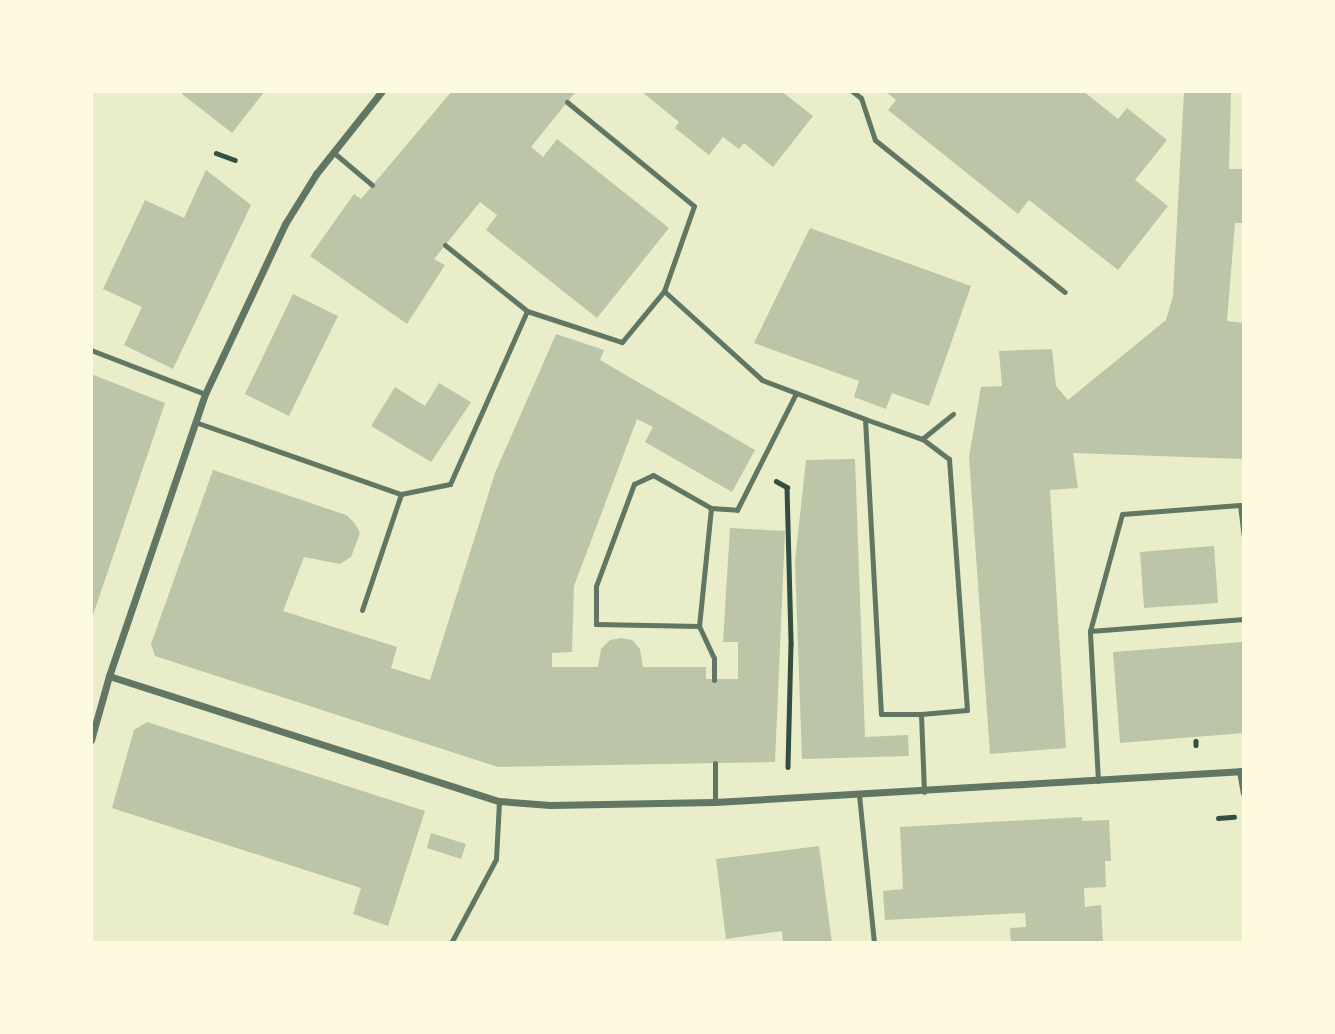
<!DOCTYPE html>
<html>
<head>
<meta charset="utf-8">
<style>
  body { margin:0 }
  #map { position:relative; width:1335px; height:1034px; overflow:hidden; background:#e9edc9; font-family:Rubik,sans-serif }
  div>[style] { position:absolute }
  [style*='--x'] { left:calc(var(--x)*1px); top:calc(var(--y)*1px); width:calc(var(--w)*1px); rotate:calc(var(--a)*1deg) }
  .building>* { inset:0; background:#bcc5a7 }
  .path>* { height:4.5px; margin:-2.25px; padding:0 2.25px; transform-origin:2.25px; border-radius:2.25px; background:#344e41 }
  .service>* { height:5px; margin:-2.5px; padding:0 2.5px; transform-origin:2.5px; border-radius:2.5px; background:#617663 }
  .minor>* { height:7px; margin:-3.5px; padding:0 3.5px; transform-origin:3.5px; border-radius:3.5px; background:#617663 }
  span { translate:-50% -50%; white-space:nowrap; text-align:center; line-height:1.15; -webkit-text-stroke:6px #fefae0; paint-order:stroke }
  .frame { position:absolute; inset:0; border:93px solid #fefae0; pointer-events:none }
</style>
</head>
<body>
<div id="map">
  <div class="building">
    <div style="clip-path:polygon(184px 91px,265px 91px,232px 133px,182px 94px)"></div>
    <div style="clip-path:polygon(452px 91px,576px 91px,531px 147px,543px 157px,557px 139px,669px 228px,597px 318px,486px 230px,497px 215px,480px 202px,434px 259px,445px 265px,407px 324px,310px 256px,354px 194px,361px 199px)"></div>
    <div style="clip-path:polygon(641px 91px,781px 91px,813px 116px,773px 167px,744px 143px,739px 149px,723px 137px,709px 155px,675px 128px,679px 122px)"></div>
    <div style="clip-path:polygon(885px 91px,1083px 91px,1118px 119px,1127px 108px,1167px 140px,1135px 180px,1168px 206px,1118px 270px,1029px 200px,1018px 214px,888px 110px,896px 100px)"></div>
    <div style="clip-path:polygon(1184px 91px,1231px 91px,1229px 169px,1244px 169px,1244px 223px,1235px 223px,1227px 321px,1244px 323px,1244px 459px,1073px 453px,1078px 488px,1050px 490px,1066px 748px,990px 754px,969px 457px,981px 387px,1002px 386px,999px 351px,1052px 349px,1056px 386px,1068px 400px,1166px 320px,1173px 296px)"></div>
    <div style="clip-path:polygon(206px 170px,251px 205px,173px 369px,124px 345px,142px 307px,103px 289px,145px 200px,184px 218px)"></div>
    <div style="clip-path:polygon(810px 228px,971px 286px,929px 406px,892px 393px,886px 409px,854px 397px,859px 381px,754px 343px)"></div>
    <div style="clip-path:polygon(293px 294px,338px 316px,289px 416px,245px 394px)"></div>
    <div style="clip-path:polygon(556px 334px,604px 350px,600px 360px,755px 450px,732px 492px,645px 442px,653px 427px,637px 419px,574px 586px,572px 652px,552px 653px,552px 667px,598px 667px,601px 649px,610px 640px,621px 638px,632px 640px,640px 649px,643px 667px,706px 667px,706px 679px,738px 679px,738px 642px,723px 642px,730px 528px,785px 531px,775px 762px,498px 767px,155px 656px,151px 644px,213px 470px,346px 515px,354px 522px,360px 533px,351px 557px,340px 564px,304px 557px,283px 611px,397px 647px,391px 668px,430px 680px,495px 473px)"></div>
    <div style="clip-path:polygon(91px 374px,165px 403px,91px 621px)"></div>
    <div style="clip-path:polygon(439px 383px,471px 402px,431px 462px,371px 426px,395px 387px,425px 406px)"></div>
    <div style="clip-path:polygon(855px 459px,865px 737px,908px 735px,909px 756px,802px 759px,795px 561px,806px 460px)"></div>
    <div style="clip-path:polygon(1214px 546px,1218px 603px,1144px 608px,1140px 552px)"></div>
    <div style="clip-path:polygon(1242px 642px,1244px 733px,1120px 743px,1113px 652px)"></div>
    <div style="clip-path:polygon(147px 722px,425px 811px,388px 926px,353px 914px,361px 888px,112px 808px,134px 730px)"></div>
    <div style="clip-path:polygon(1082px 817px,1082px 821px,1109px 820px,1111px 861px,1105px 861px,1106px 887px,1084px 888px,1085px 907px,1101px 905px,1103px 943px,1011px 943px,1010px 928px,1026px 927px,1025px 913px,885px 920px,883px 891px,903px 889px,900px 827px)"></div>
    <div style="clip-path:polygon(431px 833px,466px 844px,461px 859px,427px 848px)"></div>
    <div style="clip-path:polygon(819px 846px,832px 943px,783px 943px,782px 931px,726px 939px,716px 859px)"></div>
  </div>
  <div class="path">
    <div style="--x:216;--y:153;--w:20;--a:20"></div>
    <div style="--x:776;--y:481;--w:13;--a:29"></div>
    <div style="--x:787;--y:487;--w:157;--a:88.5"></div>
    <div style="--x:791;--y:644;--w:123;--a:91.4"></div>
    <div style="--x:1196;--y:741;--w:4;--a:90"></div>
    <div style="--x:1218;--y:818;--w:16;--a:-4"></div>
  </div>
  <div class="service">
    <div style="--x:852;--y:91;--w:11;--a:38"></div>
    <div style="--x:861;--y:98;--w:44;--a:71.6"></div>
    <div style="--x:875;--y:140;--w:243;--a:38.7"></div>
    <div style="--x:567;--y:102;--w:164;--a:39.3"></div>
    <div style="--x:694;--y:206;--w:90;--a:109.4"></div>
    <div style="--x:333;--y:152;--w:51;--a:40.2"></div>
    <div style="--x:445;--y:245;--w:105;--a:38.8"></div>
    <div style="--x:527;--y:311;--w:100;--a:18.1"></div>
    <div style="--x:622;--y:342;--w:66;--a:-50.5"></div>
    <div style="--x:664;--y:291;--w:132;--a:42.2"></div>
    <div style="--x:762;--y:380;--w:110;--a:20.7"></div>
    <div style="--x:865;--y:419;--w:295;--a:86.9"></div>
    <div style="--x:881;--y:714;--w:40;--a:0"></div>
    <div style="--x:921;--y:714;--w:78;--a:87.8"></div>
    <div style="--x:1244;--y:310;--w:33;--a:-90"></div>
    <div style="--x:91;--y:350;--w:122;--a:21.1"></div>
    <div style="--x:865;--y:419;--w:60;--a:19.3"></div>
    <div style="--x:922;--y:439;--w:40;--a:-39"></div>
    <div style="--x:195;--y:422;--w:218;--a:19.3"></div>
    <div style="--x:711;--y:508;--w:119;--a:95.8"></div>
    <div style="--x:699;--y:626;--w:35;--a:65"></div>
    <div style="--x:714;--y:658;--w:22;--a:90"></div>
    <div style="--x:362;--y:610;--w:122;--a:-71.4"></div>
    <div style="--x:401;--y:494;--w:50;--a:-11.5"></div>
    <div style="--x:450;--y:484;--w:189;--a:-66"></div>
    <div style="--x:699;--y:626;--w:103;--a:-178.9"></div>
    <div style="--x:596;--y:624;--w:38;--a:-90"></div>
    <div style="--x:596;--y:586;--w:109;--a:-69.6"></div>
    <div style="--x:634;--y:484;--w:21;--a:-25"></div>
    <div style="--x:653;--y:475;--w:67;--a:29.6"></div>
    <div style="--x:711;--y:508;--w:26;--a:4"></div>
    <div style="--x:737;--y:510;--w:131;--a:-63.2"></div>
    <div style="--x:1090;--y:631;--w:121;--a:-74.7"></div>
    <div style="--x:1122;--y:514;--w:118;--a:-4.4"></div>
    <div style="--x:1240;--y:505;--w:31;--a:83"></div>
    <div style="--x:921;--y:714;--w:46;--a:-5"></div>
    <div style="--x:967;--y:710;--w:252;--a:-94.1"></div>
    <div style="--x:949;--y:459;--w:34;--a:-143"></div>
    <div style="--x:715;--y:763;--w:39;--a:90"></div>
    <div style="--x:1098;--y:781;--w:150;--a:-93.1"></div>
    <div style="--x:1090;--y:631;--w:154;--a:-4.5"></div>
    <div style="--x:859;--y:795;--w:149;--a:84.2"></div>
    <div style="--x:451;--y:943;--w:95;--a:-61.8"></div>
    <div style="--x:496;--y:859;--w:58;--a:-87"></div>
  </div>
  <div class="minor">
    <div style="--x:109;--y:676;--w:410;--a:17.8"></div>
    <div style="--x:499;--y:801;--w:51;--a:4.5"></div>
    <div style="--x:550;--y:805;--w:165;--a:-1"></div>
    <div style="--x:715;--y:802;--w:530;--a:-3.35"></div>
    <div style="--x:91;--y:740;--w:66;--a:-74.3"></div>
    <div style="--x:109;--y:676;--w:298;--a:-71.2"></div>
    <div style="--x:205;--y:394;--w:188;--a:-64.8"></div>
    <div style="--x:285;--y:224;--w:59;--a:-58.2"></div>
    <div style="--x:316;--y:174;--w:106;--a:-51.5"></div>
    <div style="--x:1240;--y:771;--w:22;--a:80"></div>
  </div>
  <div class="frame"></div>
</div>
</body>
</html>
